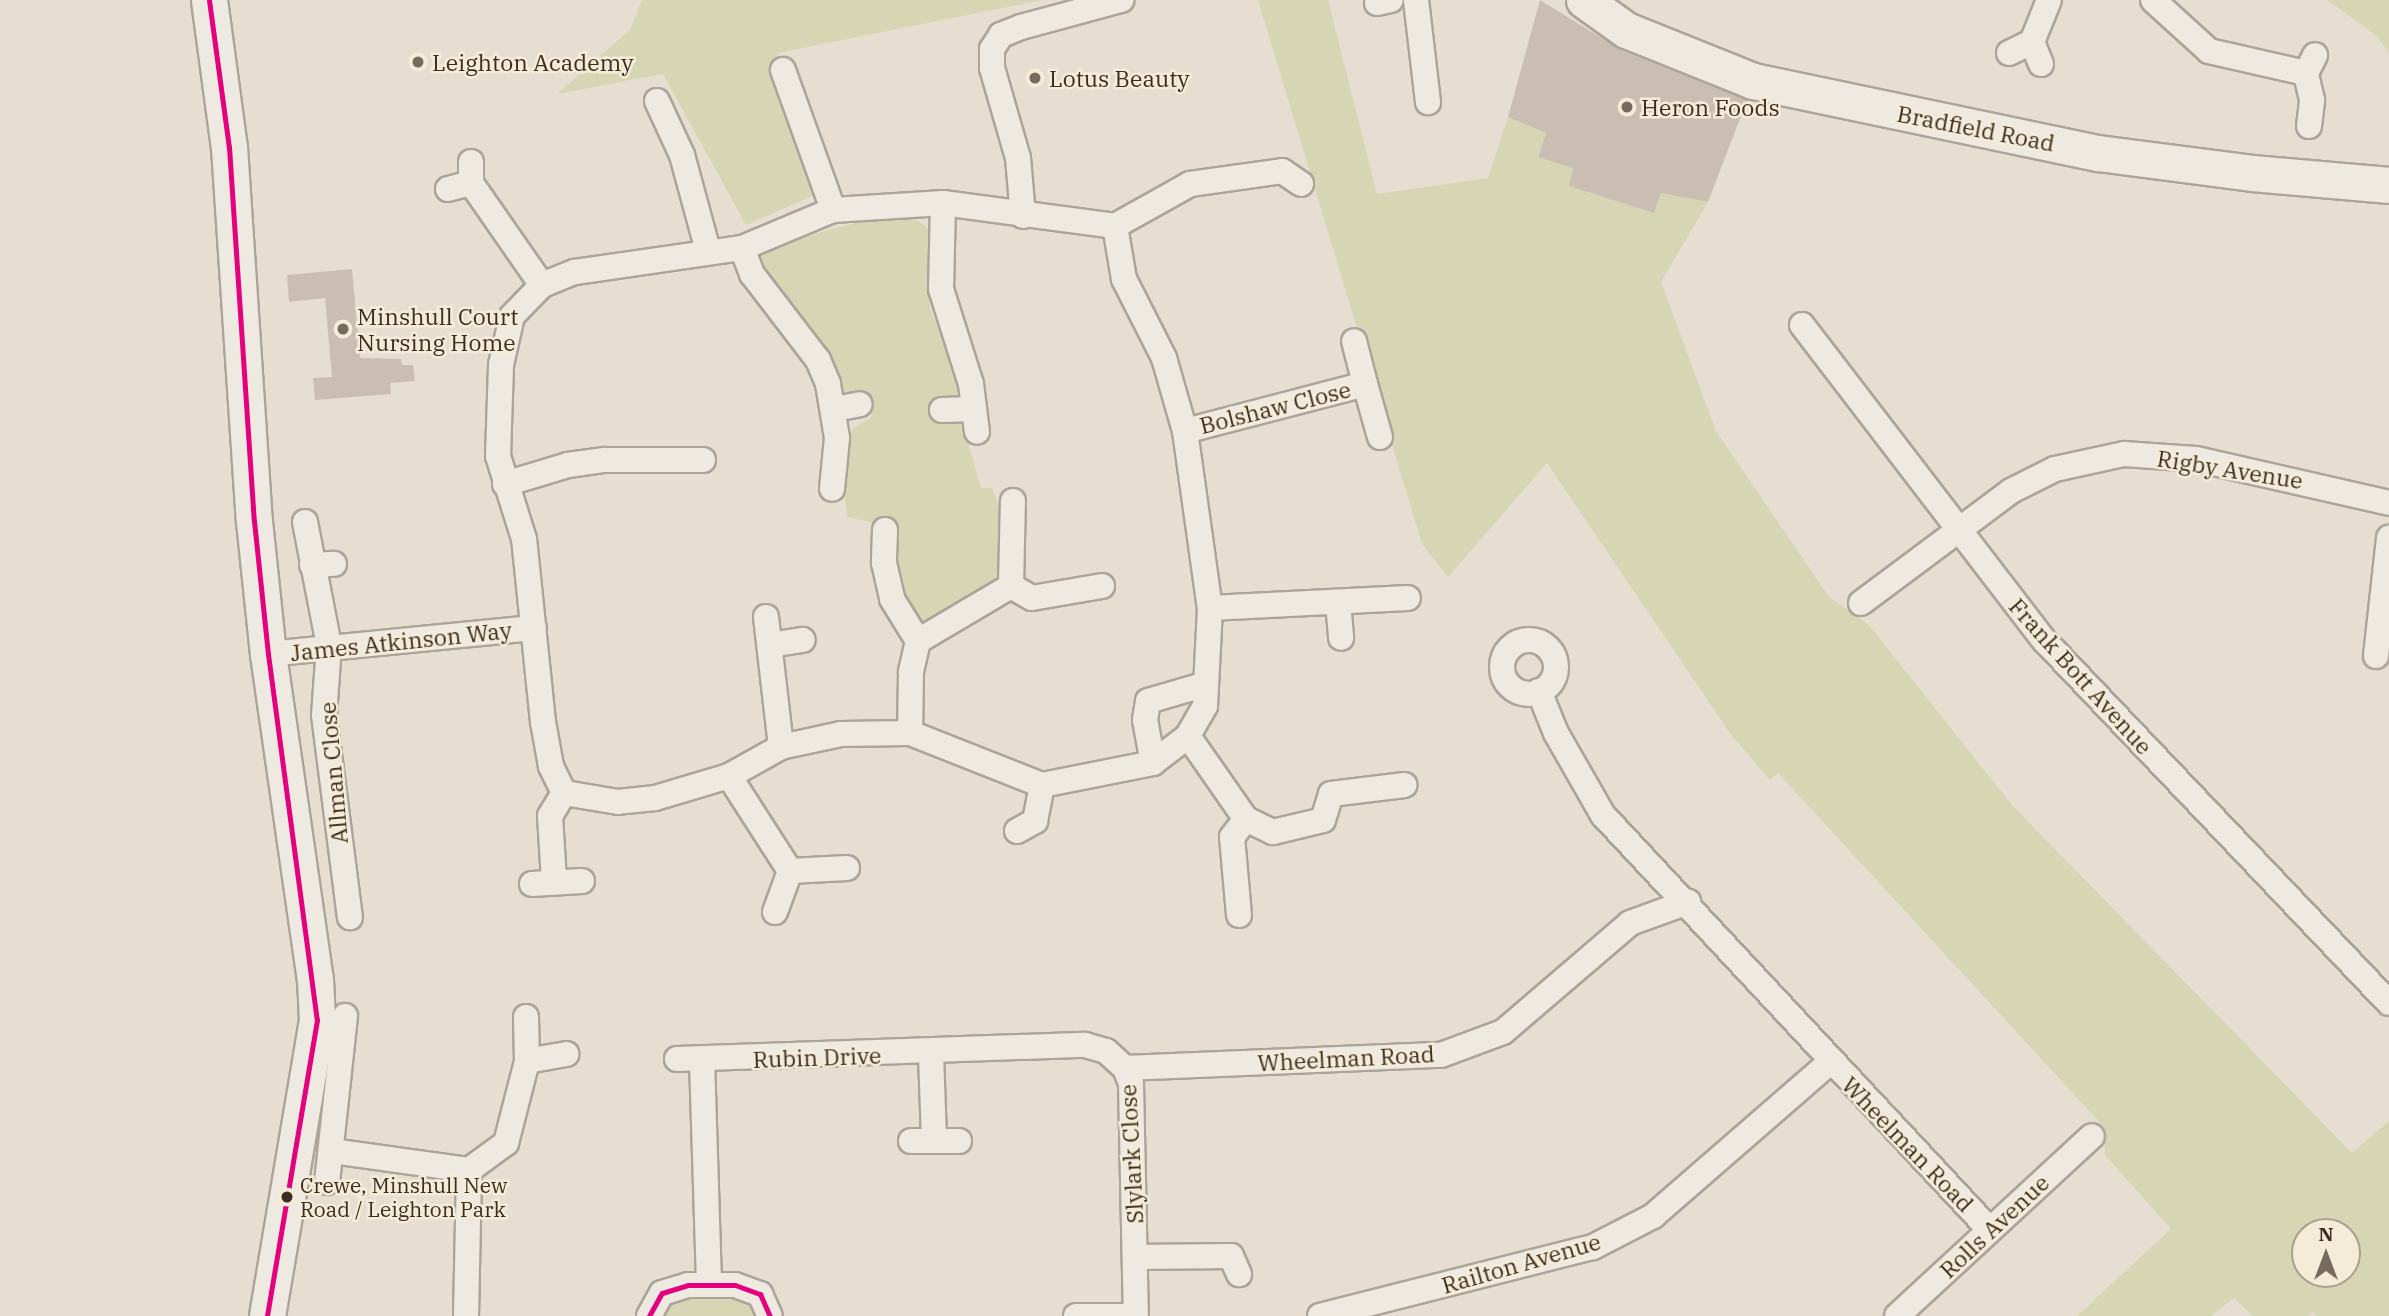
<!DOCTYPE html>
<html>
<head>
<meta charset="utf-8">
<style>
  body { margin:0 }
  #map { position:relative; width:2389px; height:1316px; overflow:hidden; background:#e6dfd1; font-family:"IBM Plex Serif",serif }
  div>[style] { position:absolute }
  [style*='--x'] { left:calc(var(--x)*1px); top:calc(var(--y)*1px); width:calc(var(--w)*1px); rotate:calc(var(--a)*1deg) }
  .green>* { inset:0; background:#d6d5b4 }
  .building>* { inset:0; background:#cabeb2 }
  .roads { filter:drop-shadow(2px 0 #aca499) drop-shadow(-2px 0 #aca499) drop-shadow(0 2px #aca499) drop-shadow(0 -2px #aca499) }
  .street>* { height:24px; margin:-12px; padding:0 12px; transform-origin:12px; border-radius:12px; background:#eeeae2 }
  .street>.ring { margin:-12px; padding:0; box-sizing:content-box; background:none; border:24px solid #eeeae2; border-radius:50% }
  .secondary>* { height:35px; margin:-17.5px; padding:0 17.5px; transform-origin:17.5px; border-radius:17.5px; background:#eeeae2 }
  .bus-1>* { height:5px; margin:-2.5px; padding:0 2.5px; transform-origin:2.5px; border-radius:2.5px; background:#e5007d }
  .dots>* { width:19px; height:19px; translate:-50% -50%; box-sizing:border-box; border:4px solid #f5ecd8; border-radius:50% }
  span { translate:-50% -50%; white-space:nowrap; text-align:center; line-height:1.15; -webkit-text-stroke:5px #f5ecd8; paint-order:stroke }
  .bus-label { font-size:21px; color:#3b2d21 }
  .left { translate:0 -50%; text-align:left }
  .poi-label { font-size:23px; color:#3b2d21 }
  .street-label { font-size:23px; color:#3b2d21 }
  .north { position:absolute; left:2291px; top:1218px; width:70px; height:70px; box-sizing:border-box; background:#f5ecd8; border:2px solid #aba08f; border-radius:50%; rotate:0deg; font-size:19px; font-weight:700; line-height:28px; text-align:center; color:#3b2d21 }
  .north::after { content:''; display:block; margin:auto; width:24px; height:32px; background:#776b5f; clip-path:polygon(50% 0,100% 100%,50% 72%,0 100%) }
</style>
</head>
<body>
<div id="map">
  <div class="green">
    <div style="clip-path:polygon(642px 0,1043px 0,778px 53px,819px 193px,746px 225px,663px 74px,557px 94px,630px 30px)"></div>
    <div style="clip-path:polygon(evenodd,1258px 0,1328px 0,1377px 194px,1488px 178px,1508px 117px,1546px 133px,1538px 156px,1573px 168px,1569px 186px,1654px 213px,1661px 193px,1708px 202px,1661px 282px,1716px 431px,1829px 597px,1868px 624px,2012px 805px,2352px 1153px,2389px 1121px,2389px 1316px,2317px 1316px,2313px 1312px,2308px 1316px,2253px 1316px,2234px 1298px,2211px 1316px,2077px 1316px,2171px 1229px,2105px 1155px,2104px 1127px,1778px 773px,1770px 780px,1732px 736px,1547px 463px,1448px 577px,1422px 544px,1258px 0,2305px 1232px,2347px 1232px,2347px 1274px,2305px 1274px,2305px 1232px)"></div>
    <div style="clip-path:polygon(2327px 0,2389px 0,2389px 53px,2377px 36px)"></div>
    <div style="clip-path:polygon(910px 215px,928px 228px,930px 309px,961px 379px,958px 398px,935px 404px,935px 420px,959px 422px,964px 428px,981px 488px,992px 488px,1007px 527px,995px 588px,918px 624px,892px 578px,894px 527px,847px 517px,842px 459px,853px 428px,872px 417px,871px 399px,847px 397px,838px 387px,757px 263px,762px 253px,824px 231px,875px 218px)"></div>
    <div style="clip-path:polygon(733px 1295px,749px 1302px,758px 1316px,662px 1316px,674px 1300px,684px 1296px)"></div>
  </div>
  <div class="building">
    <div style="clip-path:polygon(1540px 0,1621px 50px,1747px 100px,1708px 202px,1661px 193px,1654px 213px,1569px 186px,1573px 168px,1538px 157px,1546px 133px,1508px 117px)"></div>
    <div style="clip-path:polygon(352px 269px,360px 358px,401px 359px,402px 365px,413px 365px,415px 381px,390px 383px,391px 394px,315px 400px,313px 378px,332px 377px,325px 298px,289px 302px,287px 275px)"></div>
  </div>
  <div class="roads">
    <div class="street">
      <div style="--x:1416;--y:0;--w:103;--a:83.3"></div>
      <div style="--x:2153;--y:0;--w:76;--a:42.3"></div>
      <div style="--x:2209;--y:51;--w:99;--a:12.8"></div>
      <div style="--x:1377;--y:3;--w:14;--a:-12"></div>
      <div style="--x:2009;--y:53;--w:25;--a:-26"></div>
      <div style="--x:2041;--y:64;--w:24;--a:-112"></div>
      <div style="--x:2032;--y:42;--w:45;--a:-68"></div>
      <div style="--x:783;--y:70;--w:149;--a:70.3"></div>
      <div style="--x:657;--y:101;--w:60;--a:65.2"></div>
      <div style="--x:682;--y:155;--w:99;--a:74.8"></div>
      <div style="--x:2309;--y:126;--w:26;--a:-83"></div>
      <div style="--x:2312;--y:100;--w:28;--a:-103"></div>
      <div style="--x:2306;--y:73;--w:20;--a:-63"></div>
      <div style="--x:471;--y:162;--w:21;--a:90"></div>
      <div style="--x:471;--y:183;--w:124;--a:55.2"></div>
      <div style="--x:448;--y:189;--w:24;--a:-15"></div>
      <div style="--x:943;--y:203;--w:174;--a:7.6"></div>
      <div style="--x:1115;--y:226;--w:54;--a:80.4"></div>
      <div style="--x:1124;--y:279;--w:89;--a:63.1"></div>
      <div style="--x:1164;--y:358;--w:76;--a:74"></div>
      <div style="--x:1185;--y:431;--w:179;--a:82"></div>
      <div style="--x:1210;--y:608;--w:98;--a:92.9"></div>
      <div style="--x:1205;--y:706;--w:34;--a:120"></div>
      <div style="--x:1188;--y:736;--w:44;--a:142.4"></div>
      <div style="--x:1153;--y:763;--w:113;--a:168.8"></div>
      <div style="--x:1042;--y:785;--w:142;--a:-158.5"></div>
      <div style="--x:910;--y:733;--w:69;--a:179.2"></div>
      <div style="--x:841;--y:734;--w:61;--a:167.8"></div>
      <div style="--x:781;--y:747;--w:60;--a:150.9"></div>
      <div style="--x:729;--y:776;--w:77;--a:163.4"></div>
      <div style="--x:655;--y:798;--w:37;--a:174"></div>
      <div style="--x:618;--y:802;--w:55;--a:-170.5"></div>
      <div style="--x:564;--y:793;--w:30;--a:-116"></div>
      <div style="--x:551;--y:766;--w:45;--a:-100.3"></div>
      <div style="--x:543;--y:722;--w:184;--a:-95.9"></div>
      <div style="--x:524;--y:539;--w:87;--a:-107.4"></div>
      <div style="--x:498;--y:456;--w:91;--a:-88.1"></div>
      <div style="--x:501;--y:365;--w:50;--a:-77.3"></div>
      <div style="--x:512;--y:316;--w:43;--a:-45.9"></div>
      <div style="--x:542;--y:285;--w:35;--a:-22"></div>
      <div style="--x:575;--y:272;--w:169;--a:-8.2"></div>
      <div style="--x:742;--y:248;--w:99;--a:-22.7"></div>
      <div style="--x:833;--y:210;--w:110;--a:-3.6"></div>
      <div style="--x:943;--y:203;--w:86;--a:91.3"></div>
      <div style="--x:941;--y:289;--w:100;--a:72.5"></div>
      <div style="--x:971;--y:384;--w:48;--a:82.9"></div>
      <div style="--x:1023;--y:216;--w:58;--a:-94.9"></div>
      <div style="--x:1018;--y:158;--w:94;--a:-106.1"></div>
      <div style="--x:992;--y:68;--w:19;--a:-90"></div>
      <div style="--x:992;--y:49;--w:17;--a:-57"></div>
      <div style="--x:1001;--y:35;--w:22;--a:-22"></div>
      <div style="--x:1021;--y:27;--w:104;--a:-15.1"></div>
      <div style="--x:1115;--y:226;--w:86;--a:-29.2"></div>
      <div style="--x:1190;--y:184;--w:93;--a:-8"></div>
      <div style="--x:1282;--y:171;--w:23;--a:34"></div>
      <div style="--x:742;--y:248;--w:28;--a:69"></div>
      <div style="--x:752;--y:274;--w:108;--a:52.5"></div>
      <div style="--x:818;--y:360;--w:26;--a:67"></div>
      <div style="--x:828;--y:384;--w:55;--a:80.5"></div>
      <div style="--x:837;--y:438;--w:51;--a:95.6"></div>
      <div style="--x:1802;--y:325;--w:396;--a:52.5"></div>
      <div style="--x:2043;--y:639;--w:502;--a:46.45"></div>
      <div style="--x:1365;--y:384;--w:55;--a:74.2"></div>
      <div style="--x:835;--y:409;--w:25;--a:-11"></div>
      <div style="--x:942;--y:410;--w:32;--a:-2"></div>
      <div style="--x:1185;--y:431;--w:186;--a:-14.6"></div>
      <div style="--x:1365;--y:384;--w:44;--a:-104.3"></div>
      <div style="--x:505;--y:484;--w:66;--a:-16.8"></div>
      <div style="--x:568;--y:465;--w:37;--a:-8"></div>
      <div style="--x:605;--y:460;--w:98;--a:0"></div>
      <div style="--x:305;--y:522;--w:126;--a:79"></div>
      <div style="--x:329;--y:646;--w:69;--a:94.1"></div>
      <div style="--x:324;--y:715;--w:204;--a:82.7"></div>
      <div style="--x:885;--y:530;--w:33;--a:92"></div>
      <div style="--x:884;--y:563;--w:37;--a:77"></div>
      <div style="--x:892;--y:599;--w:49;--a:58.2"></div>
      <div style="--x:918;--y:641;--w:32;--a:103"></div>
      <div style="--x:911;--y:672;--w:61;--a:90.9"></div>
      <div style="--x:312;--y:565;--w:22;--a:-3"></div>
      <div style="--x:1011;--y:586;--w:24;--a:30"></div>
      <div style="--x:1032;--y:598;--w:71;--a:-9.7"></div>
      <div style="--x:1338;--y:602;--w:36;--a:85"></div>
      <div style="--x:1861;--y:603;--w:187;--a:-36.7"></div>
      <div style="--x:2011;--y:491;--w:49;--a:-26.6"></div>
      <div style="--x:2055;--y:469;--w:71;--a:-12.3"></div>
      <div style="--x:2124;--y:454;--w:72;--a:4"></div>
      <div style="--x:2196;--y:459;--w:198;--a:12.8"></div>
      <div style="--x:1210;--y:608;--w:198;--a:-2.9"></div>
      <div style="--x:766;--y:617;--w:131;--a:83.4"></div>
      <div class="ring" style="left:1502px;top:640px;width:30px;height:30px"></div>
      <div style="--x:918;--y:641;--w:108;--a:-30.6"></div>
      <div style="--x:1011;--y:586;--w:85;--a:-88.7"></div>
      <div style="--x:770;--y:645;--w:33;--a:-9"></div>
      <div style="--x:268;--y:654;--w:267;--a:-5.6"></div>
      <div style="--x:2376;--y:656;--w:119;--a:-83.7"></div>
      <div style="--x:1539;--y:691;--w:45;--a:68"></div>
      <div style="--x:1556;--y:733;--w:95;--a:60.2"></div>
      <div style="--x:1603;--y:815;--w:566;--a:47"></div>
      <div style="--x:1188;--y:736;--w:101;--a:55.1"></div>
      <div style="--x:1246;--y:819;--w:30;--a:26"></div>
      <div style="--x:1273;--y:832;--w:51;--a:-13.5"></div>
      <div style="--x:1323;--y:820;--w:27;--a:-73"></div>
      <div style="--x:1331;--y:794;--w:74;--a:-7"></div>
      <div style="--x:1153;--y:763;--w:44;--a:-100.5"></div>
      <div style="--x:1145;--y:720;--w:19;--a:-81"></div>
      <div style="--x:1148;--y:701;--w:60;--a:-16.3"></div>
      <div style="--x:729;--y:776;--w:113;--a:57.3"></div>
      <div style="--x:790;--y:871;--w:57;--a:-3"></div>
      <div style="--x:1017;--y:831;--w:21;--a:-29"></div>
      <div style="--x:1035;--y:821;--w:37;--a:-79"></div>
      <div style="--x:554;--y:881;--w:65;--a:-93.5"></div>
      <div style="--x:550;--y:816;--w:27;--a:-59"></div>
      <div style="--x:532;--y:884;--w:50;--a:-3.4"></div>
      <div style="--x:775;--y:912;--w:44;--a:-69.9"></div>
      <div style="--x:1239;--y:915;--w:78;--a:-95.1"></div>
      <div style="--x:1232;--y:837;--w:23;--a:-52"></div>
      <div style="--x:931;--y:1054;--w:87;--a:88"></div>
      <div style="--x:677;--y:1059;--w:408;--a:-2"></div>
      <div style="--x:1085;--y:1045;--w:22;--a:16"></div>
      <div style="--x:1106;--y:1051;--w:25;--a:42"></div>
      <div style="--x:1125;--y:1068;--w:17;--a:69"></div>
      <div style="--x:1131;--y:1084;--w:232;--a:88.8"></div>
      <div style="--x:702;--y:1060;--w:225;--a:88.2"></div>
      <div style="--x:527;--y:1061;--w:40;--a:-10"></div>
      <div style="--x:1125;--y:1068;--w:316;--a:-2.4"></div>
      <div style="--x:1441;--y:1055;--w:66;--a:-20.4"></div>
      <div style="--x:1503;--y:1032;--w:167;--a:-40.6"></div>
      <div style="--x:1630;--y:923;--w:62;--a:-19.9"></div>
      <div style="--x:911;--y:1141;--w:48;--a:0"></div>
      <div style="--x:332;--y:1151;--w:138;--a:7.9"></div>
      <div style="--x:327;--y:1182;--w:167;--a:-83.8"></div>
      <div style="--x:1135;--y:1257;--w:96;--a:-0.6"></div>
      <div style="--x:1231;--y:1256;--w:20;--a:66"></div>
      <div style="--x:466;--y:1316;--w:146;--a:-88.8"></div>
      <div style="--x:469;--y:1170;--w:46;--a:-36.1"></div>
      <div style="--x:506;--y:1143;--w:85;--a:-75.6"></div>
      <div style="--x:527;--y:1061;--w:44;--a:-91.3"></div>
      <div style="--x:649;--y:1316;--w:26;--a:-61"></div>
      <div style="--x:662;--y:1293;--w:27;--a:-17"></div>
      <div style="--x:688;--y:1285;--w:47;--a:0"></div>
      <div style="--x:735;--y:1285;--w:27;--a:20"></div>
      <div style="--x:760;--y:1294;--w:24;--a:66"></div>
      <div style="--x:1076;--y:1316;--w:46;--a:0"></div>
      <div style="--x:1320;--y:1316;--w:282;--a:-14.2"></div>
      <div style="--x:1593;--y:1247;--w:68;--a:-27.3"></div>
      <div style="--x:1653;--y:1216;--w:235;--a:-41"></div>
      <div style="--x:1897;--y:1316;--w:265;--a:-42.7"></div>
    </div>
    <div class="secondary">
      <div style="--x:209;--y:0;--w:148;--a:82.3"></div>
      <div style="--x:229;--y:147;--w:375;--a:86.2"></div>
      <div style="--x:254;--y:521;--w:134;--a:84"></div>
      <div style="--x:268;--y:654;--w:328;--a:81.8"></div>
      <div style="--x:315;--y:979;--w:41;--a:87.2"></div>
      <div style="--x:317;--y:1020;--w:300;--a:99.6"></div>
      <div style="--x:1584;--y:0;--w:52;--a:35.5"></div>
      <div style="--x:1626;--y:30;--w:137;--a:21.9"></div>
      <div style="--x:1753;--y:81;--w:352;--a:11.8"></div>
      <div style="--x:2098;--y:153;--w:155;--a:7.4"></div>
      <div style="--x:2252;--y:173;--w:138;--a:5"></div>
    </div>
  </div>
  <div class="bus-1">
    <div style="--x:209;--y:0;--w:148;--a:82.3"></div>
    <div style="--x:229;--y:147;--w:375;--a:86.2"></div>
    <div style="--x:254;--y:521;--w:134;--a:84"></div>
    <div style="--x:268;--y:654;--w:369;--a:82.4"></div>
    <div style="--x:317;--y:1020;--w:300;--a:99.6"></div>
    <div style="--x:649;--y:1316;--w:26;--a:-61"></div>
    <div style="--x:662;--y:1293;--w:27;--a:-17"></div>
    <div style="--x:688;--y:1285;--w:47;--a:0"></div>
    <div style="--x:735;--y:1285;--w:27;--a:20"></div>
    <div style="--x:760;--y:1294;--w:24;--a:66"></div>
  </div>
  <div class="dots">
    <div style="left:418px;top:62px;background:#776b5f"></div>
    <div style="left:1035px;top:78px;background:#776b5f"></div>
    <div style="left:1627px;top:107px;background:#776b5f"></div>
    <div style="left:343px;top:329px;background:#776b5f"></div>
    <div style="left:287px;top:1197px;background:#3b2d21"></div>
  </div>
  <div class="bus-label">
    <span class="left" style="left:300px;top:1197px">Crewe, Minshull New<br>Road / Leighton Park</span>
  </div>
  <div class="poi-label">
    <span class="left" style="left:432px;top:62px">Leighton Academy</span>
    <span class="left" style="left:1049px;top:78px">Lotus Beauty</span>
    <span class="left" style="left:1641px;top:107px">Heron Foods</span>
    <span class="left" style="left:357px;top:329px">Minshull Court<br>Nursing Home</span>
  </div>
  <div class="street-label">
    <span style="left:1976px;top:128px;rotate:11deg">Bradfield Road</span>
    <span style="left:1275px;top:407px;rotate:-14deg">Bolshaw Close</span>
    <span style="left:2230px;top:469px;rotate:9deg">Rigby Avenue</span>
    <span style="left:401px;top:641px;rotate:-6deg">James Atkinson Way</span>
    <span style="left:2081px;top:676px;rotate:48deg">Frank Bott Avenue</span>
    <span style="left:333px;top:773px;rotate:-95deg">Allman Close</span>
    <span style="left:817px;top:1057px;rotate:-2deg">Rubin Drive</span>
    <span style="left:1346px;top:1058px;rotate:-3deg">Wheelman Road</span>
    <span style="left:1908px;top:1144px;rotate:46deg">Wheelman Road</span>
    <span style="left:1131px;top:1154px;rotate:-93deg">Slylark Close</span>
    <span style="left:1994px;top:1226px;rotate:-43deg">Rolls Avenue</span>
    <span style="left:1521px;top:1263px;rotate:-16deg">Railton Avenue</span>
  </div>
  <div class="north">N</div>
</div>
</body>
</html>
